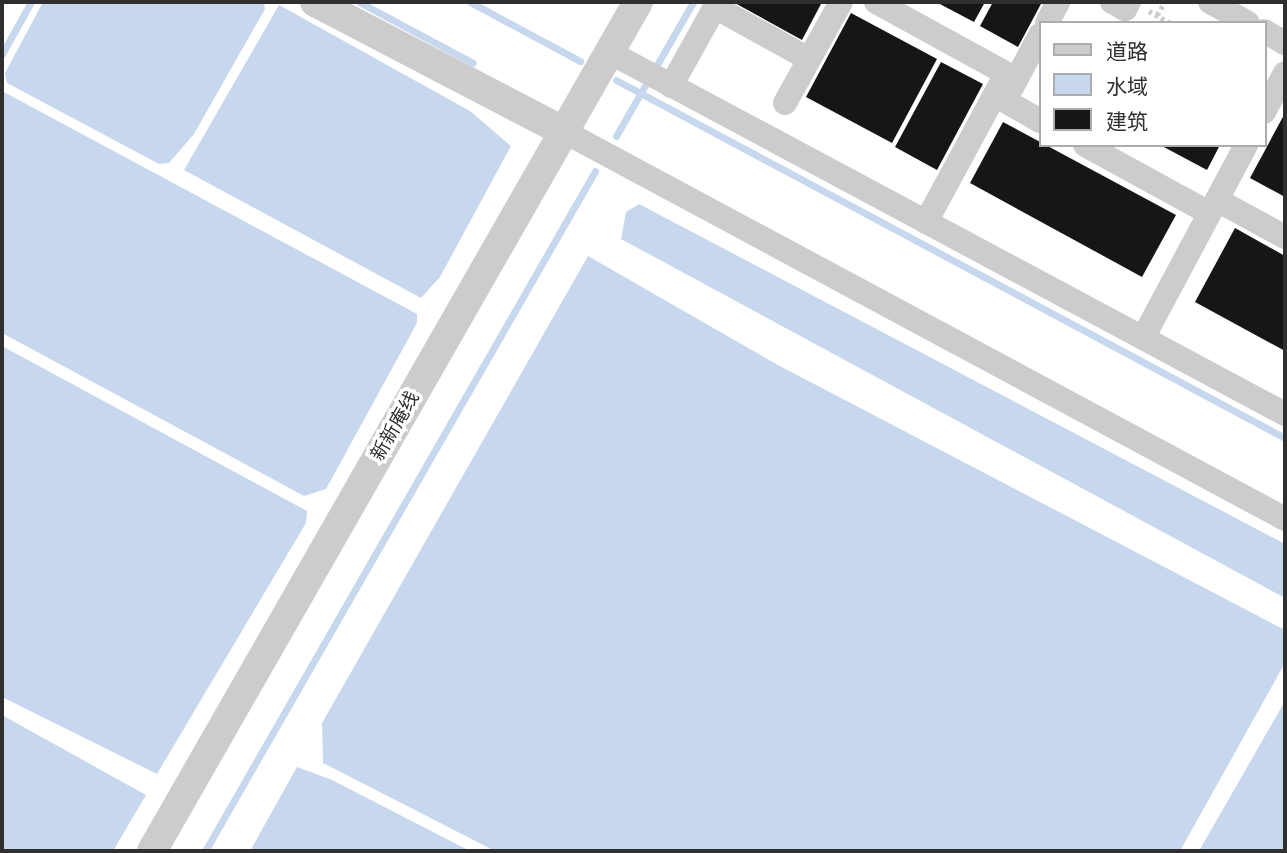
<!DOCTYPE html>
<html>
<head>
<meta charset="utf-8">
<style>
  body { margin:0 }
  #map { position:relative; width:1287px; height:853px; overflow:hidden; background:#fff; font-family:Rubik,"Noto Sans SC",sans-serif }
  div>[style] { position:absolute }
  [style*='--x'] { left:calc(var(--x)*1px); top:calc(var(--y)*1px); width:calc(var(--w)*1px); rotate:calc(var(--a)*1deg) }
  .water>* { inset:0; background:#c7d8ee }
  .stream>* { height:7px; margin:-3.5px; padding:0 3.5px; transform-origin:3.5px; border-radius:3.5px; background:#c7d8ee }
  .building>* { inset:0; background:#161616 }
  .path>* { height:4.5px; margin-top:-2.25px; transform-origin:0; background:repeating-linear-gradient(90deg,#ccc 0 3.5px,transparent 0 7px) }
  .minor>* { height:24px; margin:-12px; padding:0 12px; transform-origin:12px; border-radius:12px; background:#ccc }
  .tertiary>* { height:30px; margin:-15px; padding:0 15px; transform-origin:15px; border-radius:15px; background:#ccc }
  span { translate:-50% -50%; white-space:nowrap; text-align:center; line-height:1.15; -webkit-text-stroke:7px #fff; paint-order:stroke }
  .street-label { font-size:19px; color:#2f2f2f }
  .frame { position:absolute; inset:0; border:4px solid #2f2f2f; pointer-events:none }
  .legend { position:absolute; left:1039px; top:21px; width:228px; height:126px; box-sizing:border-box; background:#fff; border:2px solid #acacac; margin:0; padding:9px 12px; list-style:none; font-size:21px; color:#2f2f2f }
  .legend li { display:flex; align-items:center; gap:14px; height:35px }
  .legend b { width:35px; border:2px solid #acacac }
</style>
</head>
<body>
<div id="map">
  <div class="water">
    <div style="clip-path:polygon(43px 2px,264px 2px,265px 9px,194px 134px,169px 163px,159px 164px,7px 83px,5px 73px)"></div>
    <div style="clip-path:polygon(279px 5px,470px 111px,511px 146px,440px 277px,421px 298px,184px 170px)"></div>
    <div style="clip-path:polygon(2px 91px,417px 314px,417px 323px,326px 489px,304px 496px,2px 333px)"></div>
    <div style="clip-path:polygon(639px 204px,1285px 544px,1285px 598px,621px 239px,626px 212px)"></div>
    <div style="clip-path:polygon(588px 256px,776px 364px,1285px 630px,1285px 663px,1180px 851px,495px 851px,323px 763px,322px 723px)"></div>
    <div style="clip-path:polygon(2px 346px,307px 511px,306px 523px,157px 774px,2px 697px)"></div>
    <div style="clip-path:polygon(1285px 701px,1285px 851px,1199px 851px)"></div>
    <div style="clip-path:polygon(2px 715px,146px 795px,113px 851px,2px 851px)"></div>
    <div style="clip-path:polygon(297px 767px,332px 780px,470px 851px,250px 851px)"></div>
  </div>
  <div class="stream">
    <div style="--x:359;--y:2;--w:129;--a:28.2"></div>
    <div style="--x:470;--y:2;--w:125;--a:28.2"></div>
    <div style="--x:2;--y:54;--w:60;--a:-60.9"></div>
    <div style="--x:616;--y:80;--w:759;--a:28.15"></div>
    <div style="--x:616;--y:136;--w:155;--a:-60.1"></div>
    <div style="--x:205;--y:851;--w:784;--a:-60.16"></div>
  </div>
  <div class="building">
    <div style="clip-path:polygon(733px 2px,822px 2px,802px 40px)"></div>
    <div style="clip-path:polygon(936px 2px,985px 2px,974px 22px)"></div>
    <div style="clip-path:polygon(993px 2px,1042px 2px,1018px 47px,980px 26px)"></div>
    <div style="clip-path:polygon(851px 13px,937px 59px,892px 143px,806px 97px)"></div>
    <div style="clip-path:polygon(941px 62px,983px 84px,937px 170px,895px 147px)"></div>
    <div style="clip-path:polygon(1285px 113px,1285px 197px,1250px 178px)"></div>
    <div style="clip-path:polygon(1003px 122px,1176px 215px,1142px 277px,970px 183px)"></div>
    <div style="clip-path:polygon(1160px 145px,1220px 145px,1207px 170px)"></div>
    <div style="clip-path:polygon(1235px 228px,1285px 256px,1285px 351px,1195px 302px)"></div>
  </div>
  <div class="path">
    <div style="--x:1149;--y:11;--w:25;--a:29"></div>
    <div style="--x:1157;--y:15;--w:15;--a:-58"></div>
  </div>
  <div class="minor">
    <div style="--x:876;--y:2;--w:160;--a:28.8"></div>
    <div style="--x:1112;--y:2;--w:15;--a:28"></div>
    <div style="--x:1125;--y:9;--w:8;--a:-60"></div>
    <div style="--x:1210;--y:2;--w:43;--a:28.9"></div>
    <div style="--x:1047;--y:23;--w:24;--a:-62"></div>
    <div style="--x:1264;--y:31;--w:24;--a:30"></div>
    <div style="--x:609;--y:52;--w:767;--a:28.17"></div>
    <div style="--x:671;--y:86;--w:90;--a:-60.9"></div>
    <div style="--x:715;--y:7;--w:107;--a:29"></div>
    <div style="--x:1009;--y:93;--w:66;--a:-61.9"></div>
    <div style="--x:995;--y:95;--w:52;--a:30"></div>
    <div style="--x:785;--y:103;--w:115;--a:-61"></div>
    <div style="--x:1264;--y:112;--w:44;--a:-61.7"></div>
    <div style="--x:563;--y:131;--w:820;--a:28.25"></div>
    <div style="--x:1085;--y:145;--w:141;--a:28.7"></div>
    <div style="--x:1217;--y:200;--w:77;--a:28.6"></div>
    <div style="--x:926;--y:222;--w:168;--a:-61.6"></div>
    <div style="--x:1143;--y:338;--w:219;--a:-61.9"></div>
  </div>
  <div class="tertiary">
    <div style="--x:315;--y:2;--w:280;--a:27.5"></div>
    <div style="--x:152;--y:851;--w:978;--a:-60.21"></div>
  </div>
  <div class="street-label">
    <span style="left:395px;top:426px;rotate:-60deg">新新庵线</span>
  </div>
  <div class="frame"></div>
  <ul class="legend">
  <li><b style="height:9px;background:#ccc"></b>道路</li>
  <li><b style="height:19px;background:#c7d8ee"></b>水域</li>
  <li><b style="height:19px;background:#161616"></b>建筑</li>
  </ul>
</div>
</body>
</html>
